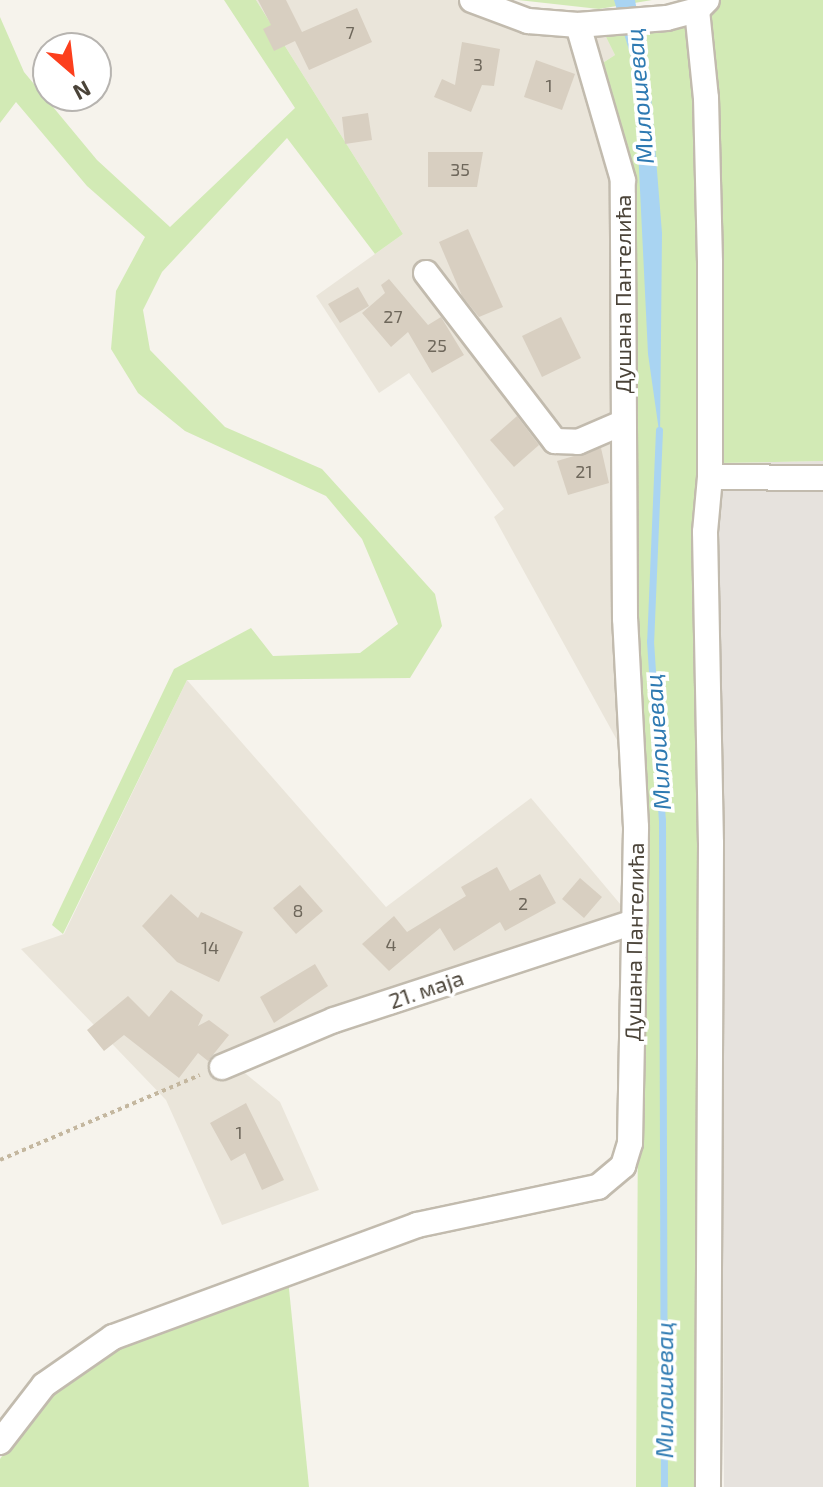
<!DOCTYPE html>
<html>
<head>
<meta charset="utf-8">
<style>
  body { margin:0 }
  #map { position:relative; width:823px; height:1487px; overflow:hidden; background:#f6f3ec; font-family:"Exo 2",sans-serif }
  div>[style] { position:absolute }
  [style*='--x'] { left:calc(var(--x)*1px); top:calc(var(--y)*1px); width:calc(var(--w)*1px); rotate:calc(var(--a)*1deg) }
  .residential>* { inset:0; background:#eae5da }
  .industrial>* { inset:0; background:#e6e2dd }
  .green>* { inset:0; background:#d2eab5 }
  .water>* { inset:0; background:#a9d4f2 }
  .stream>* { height:7px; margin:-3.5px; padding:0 3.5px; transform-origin:3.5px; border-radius:3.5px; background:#a9d4f2 }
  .building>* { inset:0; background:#d8cfc1 }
  .path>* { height:4px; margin-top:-2px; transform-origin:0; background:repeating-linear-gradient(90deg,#c4b79f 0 4px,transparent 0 8px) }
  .roads { filter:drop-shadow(2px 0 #c2bbae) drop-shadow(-2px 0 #c2bbae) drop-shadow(0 2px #c2bbae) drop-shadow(0 -2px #c2bbae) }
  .minor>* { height:24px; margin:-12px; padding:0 12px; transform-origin:12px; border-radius:12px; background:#fff }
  span { translate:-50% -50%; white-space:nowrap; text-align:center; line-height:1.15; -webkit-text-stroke:7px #fff; paint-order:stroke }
  .number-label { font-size:18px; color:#6e675b }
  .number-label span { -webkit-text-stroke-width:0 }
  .street-label { font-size:22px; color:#4b4439 }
  .water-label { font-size:24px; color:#2e7ab2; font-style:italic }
  .north { position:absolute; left:32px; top:32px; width:80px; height:80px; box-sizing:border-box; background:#fff; border:2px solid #b7b4b0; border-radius:50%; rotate:152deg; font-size:22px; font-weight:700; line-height:32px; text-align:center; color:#4b4439 }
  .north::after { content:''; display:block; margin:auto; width:28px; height:36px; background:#fc3f1d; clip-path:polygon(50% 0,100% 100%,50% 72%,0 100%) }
</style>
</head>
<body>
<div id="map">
  <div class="residential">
    <div style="clip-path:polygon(256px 0,457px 0,476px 10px,600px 25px,615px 55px,598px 66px,614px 162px,623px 751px,494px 517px,504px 509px,409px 373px,379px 393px,316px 296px,403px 234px)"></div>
    <div style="clip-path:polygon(187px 680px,386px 907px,531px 798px,626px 911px,628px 941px,586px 944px,358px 1020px,240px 1069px,280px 1102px,319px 1190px,222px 1225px,166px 1100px,21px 949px,64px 934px)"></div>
  </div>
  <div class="industrial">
    <div style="clip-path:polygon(823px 461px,823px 1487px,724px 1487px,719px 463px)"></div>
  </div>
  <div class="green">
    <div style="clip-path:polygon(224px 0,256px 0,403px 234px,375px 254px,287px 138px,162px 272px,143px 310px,150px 350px,225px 427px,322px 469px,435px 594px,442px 626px,410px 678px,187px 680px,63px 934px,52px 925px,174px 669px,251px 628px,273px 656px,360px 653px,398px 624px,362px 539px,326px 496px,185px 431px,138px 393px,111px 349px,116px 291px,145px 237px,87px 186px,16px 102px,0 123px,0 17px,24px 72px,97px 160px,170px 227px,295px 108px)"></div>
    <div style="clip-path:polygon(518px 0,652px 0,599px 9px)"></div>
    <div style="clip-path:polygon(710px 0,823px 0,823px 461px,719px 463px)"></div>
    <div style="clip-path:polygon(677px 17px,695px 40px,705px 262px,702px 1487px,636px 1487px,640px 748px,629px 272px,598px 66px,615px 55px,600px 25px)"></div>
    <div style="clip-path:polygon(288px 1279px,309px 1487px,0 1487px,0 1459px,33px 1410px,106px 1344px)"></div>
  </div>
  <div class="water">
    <div style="clip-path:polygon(614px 0,635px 0,650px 83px,662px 233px,660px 438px,648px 354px,634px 67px)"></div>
  </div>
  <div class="stream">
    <div style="--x:659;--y:430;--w:211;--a:92.4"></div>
    <div style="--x:650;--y:641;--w:179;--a:86.2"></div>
    <div style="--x:662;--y:820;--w:667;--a:89.83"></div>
  </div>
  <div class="building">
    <div style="clip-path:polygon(258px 0,286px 0,302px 32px,357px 8px,372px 42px,309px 70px,295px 41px,274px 51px,263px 29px,271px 25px)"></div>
    <div style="clip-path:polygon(462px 42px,500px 49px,494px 86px,482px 85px,471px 112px,434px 97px,442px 79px,455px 85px)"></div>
    <div style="clip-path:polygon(536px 60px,575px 74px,562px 110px,524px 97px)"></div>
    <div style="clip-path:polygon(368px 113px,372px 140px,345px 144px,342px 117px)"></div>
    <div style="clip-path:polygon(428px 152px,483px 152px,477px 187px,428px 187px)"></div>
    <div style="clip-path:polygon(468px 229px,503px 307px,479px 317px,462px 296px,439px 242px)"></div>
    <div style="clip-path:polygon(389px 279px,428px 325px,441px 317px,464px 355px,432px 373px,408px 332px,391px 347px,362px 313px,385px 293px,381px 285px)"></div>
    <div style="clip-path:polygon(358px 287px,369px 306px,340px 323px,328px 304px)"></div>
    <div style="clip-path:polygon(561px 317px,581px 358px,542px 377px,522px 336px)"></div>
    <div style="clip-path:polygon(517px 416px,539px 445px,514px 467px,490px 440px)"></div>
    <div style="clip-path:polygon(601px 448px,609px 483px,568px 495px,557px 461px)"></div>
    <div style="clip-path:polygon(497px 867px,510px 891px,540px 874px,556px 903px,505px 931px,500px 922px,454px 951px,440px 928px,389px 971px,362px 944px,394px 916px,407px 932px,466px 896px,461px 887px)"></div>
    <div style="clip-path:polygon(580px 878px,602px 897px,584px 918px,562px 899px)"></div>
    <div style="clip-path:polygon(300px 885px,323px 911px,296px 934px,273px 908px)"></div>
    <div style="clip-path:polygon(171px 894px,198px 918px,201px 912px,243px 932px,219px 982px,177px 962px,142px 926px)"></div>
    <div style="clip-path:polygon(315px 964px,328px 986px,274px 1023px,260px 997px)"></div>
    <div style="clip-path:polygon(171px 990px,203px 1015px,198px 1026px,209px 1020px,229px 1035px,208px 1061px,198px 1053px,179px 1078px,124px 1035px,104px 1051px,87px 1030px,128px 996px,149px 1017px)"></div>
    <div style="clip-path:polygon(246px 1103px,284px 1180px,262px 1190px,245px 1153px,231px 1161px,210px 1123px)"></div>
  </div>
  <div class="path">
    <div style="--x:0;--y:1160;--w:217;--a:-23"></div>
  </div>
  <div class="roads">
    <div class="minor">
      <div style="--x:472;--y:0;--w:60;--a:20.6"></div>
      <div style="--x:528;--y:21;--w:50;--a:4.6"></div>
      <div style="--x:578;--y:25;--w:89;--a:-4.5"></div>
      <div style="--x:667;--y:18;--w:31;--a:-15"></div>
      <div style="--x:697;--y:10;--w:14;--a:-45"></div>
      <div style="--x:697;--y:10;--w:88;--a:84.2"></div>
      <div style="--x:706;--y:98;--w:164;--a:88.6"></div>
      <div style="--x:710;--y:262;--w:215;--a:90"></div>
      <div style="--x:710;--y:477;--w:55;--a:95.2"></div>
      <div style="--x:705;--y:532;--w:311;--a:88.9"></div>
      <div style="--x:711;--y:843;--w:644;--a:90.27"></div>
      <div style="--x:426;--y:273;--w:212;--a:52.5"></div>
      <div style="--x:555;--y:441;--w:23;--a:2"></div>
      <div style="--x:578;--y:442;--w:48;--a:-23.4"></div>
      <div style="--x:710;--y:477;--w:113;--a:0.5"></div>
      <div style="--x:222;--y:1067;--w:121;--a:-22.8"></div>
      <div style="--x:334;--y:1020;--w:316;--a:-18.1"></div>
      <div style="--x:0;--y:1442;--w:72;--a:-52.3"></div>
      <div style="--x:44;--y:1385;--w:84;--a:-34.8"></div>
      <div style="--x:113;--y:1337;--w:324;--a:-20.2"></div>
      <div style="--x:417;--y:1225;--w:185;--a:-11.9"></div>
      <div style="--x:598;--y:1187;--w:33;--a:-40"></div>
      <div style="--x:623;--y:1166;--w:24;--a:-73"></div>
      <div style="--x:630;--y:1143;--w:316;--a:-88.9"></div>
      <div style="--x:636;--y:827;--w:208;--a:-93"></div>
      <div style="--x:625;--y:619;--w:439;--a:-90.3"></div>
      <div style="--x:623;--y:180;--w:161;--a:-106.2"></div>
    </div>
  </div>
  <div class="number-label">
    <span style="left:350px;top:32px">7</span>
    <span style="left:478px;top:64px">3</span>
    <span style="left:549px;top:85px">1</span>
    <span style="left:460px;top:169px">35</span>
    <span style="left:393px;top:316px">27</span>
    <span style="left:437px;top:345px">25</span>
    <span style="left:584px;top:471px">21</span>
    <span style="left:523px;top:903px">2</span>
    <span style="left:298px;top:910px">8</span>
    <span style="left:391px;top:944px">4</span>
    <span style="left:210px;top:947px">14</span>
    <span style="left:239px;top:1132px">1</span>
  </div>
  <div class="street-label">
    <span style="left:623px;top:294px;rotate:-90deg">Душана Пантелића</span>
    <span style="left:634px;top:942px;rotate:-89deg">Душана Пантелића</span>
    <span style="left:426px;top:989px;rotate:-19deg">21. маја</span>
  </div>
  <div class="water-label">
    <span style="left:639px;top:96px;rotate:-95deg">Милошевац</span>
    <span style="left:657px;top:742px;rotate:-94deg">Милошевац</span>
    <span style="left:664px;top:1390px;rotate:-90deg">Милошевац</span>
  </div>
  <div class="north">N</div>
</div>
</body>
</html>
